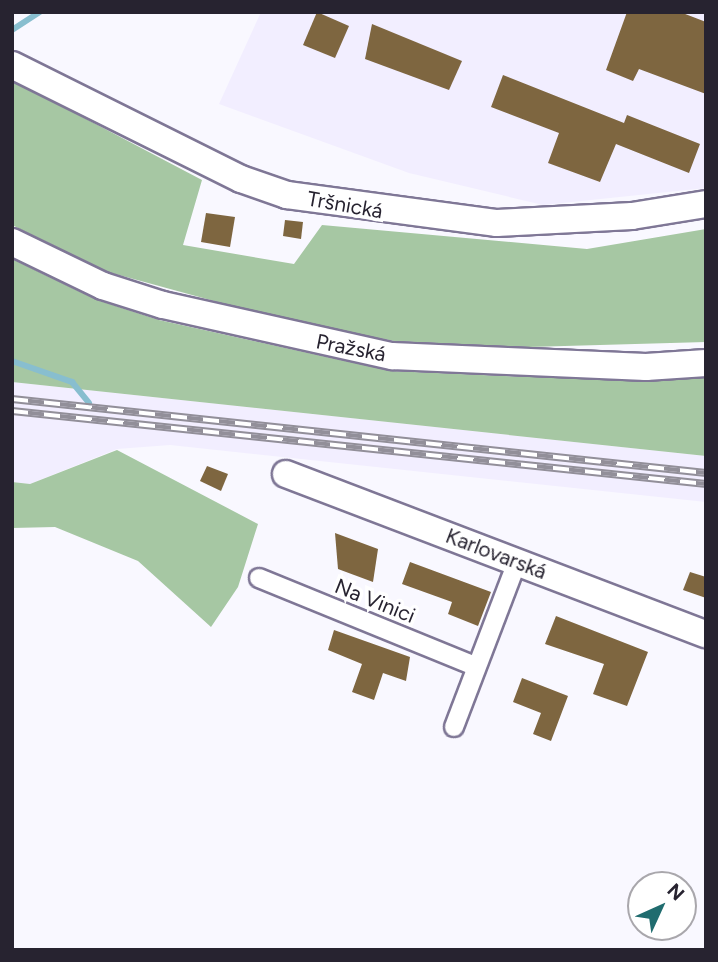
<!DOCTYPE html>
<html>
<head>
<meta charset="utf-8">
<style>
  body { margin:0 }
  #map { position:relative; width:718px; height:962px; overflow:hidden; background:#f9f8ff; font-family:Figtree,sans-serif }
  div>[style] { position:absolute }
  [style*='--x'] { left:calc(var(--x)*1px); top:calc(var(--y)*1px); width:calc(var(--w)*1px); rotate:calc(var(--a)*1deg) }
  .built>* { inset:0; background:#f2eeff }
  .forest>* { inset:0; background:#a6c7a3 }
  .stream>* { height:6px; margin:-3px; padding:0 3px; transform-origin:3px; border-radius:3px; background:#88becf }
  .building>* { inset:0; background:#7e6640 }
  .roads { filter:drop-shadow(2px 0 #7f7796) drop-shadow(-2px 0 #7f7796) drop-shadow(0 2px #7f7796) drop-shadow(0 -2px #7f7796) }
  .street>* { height:18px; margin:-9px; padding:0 9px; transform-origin:9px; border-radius:9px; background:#fff }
  .secondary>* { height:26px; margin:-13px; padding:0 13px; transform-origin:13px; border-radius:13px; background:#fff }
  .rail>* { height:8px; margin-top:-4px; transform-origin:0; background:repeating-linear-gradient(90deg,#fff 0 16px,#928f99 0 32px); box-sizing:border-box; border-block:2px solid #928f99 }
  span { translate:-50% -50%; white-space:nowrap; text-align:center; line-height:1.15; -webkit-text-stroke:7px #fff; paint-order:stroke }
  .street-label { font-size:21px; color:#272330 }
  .frame { position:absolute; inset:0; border:14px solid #272330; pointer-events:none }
  .north { position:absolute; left:627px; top:871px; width:70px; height:70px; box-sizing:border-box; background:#fff; border:2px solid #a9a7ac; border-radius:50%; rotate:45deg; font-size:19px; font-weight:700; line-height:28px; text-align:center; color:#272330 }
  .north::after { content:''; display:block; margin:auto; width:24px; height:32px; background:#206c6f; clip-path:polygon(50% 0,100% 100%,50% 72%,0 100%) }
</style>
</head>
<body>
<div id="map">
  <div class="built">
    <div style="clip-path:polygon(261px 12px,706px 12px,706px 188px,543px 205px,409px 173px,219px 104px)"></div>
    <div style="clip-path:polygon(12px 382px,706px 456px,706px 502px,170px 445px,117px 449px,30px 484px,12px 482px)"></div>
  </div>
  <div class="forest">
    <div style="clip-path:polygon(12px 80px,202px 180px,183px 245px,294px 264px,322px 225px,587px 249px,706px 229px,706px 342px,529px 347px,394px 341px,272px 317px,108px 272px,12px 225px)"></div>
    <div style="clip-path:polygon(12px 259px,97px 300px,159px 320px,390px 371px,528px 377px,706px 373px,706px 456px,12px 382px)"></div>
    <div style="clip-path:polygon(117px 450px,258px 524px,238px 587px,211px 627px,138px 561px,55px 527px,12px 528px,12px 482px,30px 484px)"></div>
  </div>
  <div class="stream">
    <div style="--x:12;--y:30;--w:33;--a:-33"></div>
    <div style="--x:12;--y:361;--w:64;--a:19.3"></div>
    <div style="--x:72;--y:382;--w:27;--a:51"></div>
  </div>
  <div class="building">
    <div style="clip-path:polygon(317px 12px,349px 26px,335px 58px,303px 45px)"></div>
    <div style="clip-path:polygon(627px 12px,680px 12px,706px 22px,706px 94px,639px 69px,633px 81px,606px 70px)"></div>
    <div style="clip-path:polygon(372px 24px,462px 61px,449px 90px,365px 59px)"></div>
    <div style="clip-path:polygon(503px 75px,624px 123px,627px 115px,700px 144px,689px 173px,616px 144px,600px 182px,548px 163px,559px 133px,491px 107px)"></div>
    <div style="clip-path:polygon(206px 213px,235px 217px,230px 247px,201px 242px)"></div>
    <div style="clip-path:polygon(285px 220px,303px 222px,301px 239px,283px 236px)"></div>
    <div style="clip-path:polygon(207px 466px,228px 474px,221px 491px,200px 481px)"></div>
    <div style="clip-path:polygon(335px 533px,378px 549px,373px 582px,338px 569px)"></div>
    <div style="clip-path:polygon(410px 562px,491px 592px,478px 626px,448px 614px,452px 602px,402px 584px)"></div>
    <div style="clip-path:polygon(690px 572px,706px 577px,706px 598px,683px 590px)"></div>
    <div style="clip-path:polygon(556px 616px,648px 652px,627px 706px,593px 694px,604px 664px,545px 644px)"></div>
    <div style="clip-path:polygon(334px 630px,410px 657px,406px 681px,383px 673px,374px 700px,352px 692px,362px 664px,328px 650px)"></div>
    <div style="clip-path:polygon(522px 678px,568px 696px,551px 741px,533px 734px,541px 713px,513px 702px)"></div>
  </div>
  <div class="roads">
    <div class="street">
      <div style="--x:259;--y:578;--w:233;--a:22.2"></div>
      <div style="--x:454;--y:727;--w:177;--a:-69.1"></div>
    </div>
    <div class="secondary">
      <div style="--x:12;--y:65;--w:256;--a:26.5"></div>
      <div style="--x:241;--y:179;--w:49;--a:19.2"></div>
      <div style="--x:287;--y:195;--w:212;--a:7.6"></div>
      <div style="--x:497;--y:223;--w:135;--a:-3"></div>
      <div style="--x:632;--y:216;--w:75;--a:-9.2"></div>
      <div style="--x:12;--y:242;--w:101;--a:25.8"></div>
      <div style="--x:103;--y:286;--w:63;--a:17.6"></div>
      <div style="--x:163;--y:305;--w:235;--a:12.6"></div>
      <div style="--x:392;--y:356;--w:254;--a:2.5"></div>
      <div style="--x:646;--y:367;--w:60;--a:-3.8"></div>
      <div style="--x:286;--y:474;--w:449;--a:20.9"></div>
    </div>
  </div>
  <div class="rail">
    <div style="--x:12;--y:399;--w:698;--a:6.09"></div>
    <div style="--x:12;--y:411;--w:698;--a:6"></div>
  </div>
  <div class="street-label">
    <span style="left:345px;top:205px;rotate:10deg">Tršnická</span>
    <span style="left:351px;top:348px;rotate:11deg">Pražská</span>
    <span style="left:496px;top:554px;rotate:21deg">Karlovarská</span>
    <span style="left:375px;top:601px;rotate:22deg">Na Vinici</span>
  </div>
  <div class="frame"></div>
  <div class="north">N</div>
</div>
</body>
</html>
